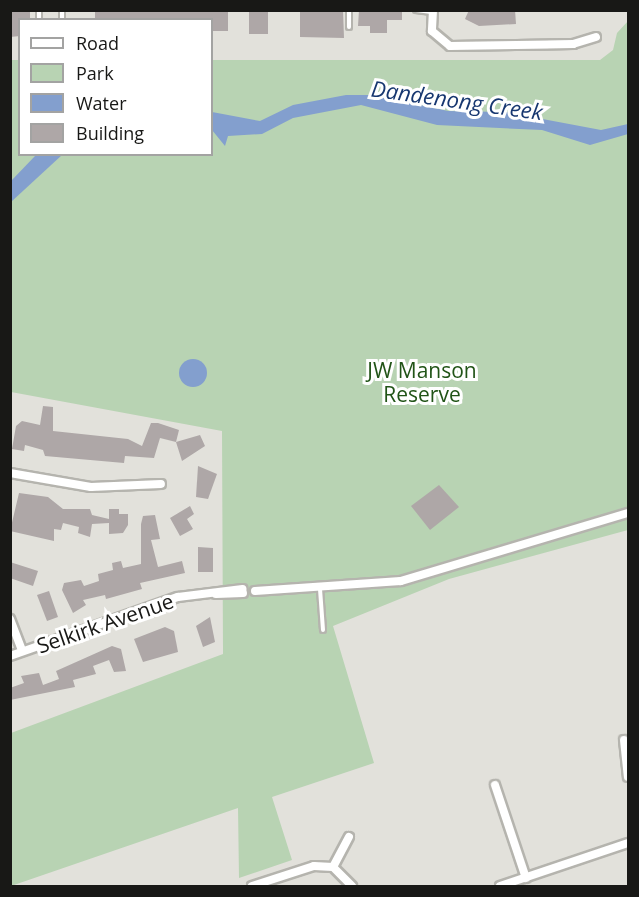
<!DOCTYPE html>
<html>
<head>
<meta charset="utf-8">
<style>
  body { margin:0 }
  #map { position:relative; width:639px; height:897px; overflow:hidden; background:#e2e1db; font-family:"Open Sans",sans-serif }
  div>[style] { position:absolute }
  [style*='--x'] { left:calc(var(--x)*1px); top:calc(var(--y)*1px); width:calc(var(--w)*1px); rotate:calc(var(--a)*1deg) }
  .green>* { inset:0; background:#b8d3b3 }
  .water>* { inset:0; background:#839fce }
  .round { border-radius:50% }
  .building>* { inset:0; background:#aea7a7 }
  .roads { filter:drop-shadow(2px 0 #b5b4ae) drop-shadow(-2px 0 #b5b4ae) drop-shadow(0 2px #b5b4ae) drop-shadow(0 -2px #b5b4ae) }
  .service>* { height:4px; margin:-2px; padding:0 2px; transform-origin:2px; border-radius:2px; background:#fff }
  .minor>* { height:8px; margin:-4px; padding:0 4px; transform-origin:4px; border-radius:4px; background:#fff }
  span { translate:-50% -50%; white-space:nowrap; text-align:center; line-height:1.15; -webkit-text-stroke:6px #fff; paint-order:stroke }
  .park-label { font-size:21px; color:#215417 }
  .street-label { font-size:21px; color:#181816 }
  .water-label { font-size:22px; color:#173770; font-style:italic }
  .frame { position:absolute; inset:0; border:12px solid #181816; pointer-events:none }
  .legend { position:absolute; left:18px; top:18px; width:195px; height:138px; box-sizing:border-box; background:#fff; border:2px solid #a3a3a2; margin:0; padding:8px 10px; list-style:none; font-size:18px; color:#181816 }
  .legend li { display:flex; align-items:center; gap:12px; height:30px }
  .legend b { width:30px; border:2px solid #a3a3a2 }
</style>
</head>
<body>
<div id="map">
  <div class="green">
    <div style="clip-path:polygon(628px 21px,628px 530px,449px 579px,333px 626px,374px 763px,272px 797px,292px 860px,239px 878px,238px 808px,11px 886px,11px 733px,223px 654px,222px 431px,11px 392px,10px 60px,19px 60px,20px 154px,212px 154px,212px 60px,600px 60px,613px 50px,617px 33px)"></div>
  </div>
  <div class="water">
    <div style="clip-path:polygon(346px 95px,375px 95px,448px 111px,506px 112px,601px 130px,628px 124px,628px 134px,590px 145px,542px 130px,437px 125px,361px 105px,293px 118px,262px 134px,228px 136px,225px 146px,212px 130px,212px 112px,260px 121px,293px 105px)"></div>
    <div style="clip-path:polygon(36px 155px,62px 155px,11px 202px,11px 181px)"></div>
    <div class="round" style="left:179px;top:359px;width:28px;height:28px"></div>
  </div>
  <div class="building">
    <div style="clip-path:polygon(10px 10px,30px 10px,30px 20px,20px 20px,20px 36px,10px 37px)"></div>
    <div style="clip-path:polygon(95px 10px,228px 10px,228px 31px,213px 31px,213px 20px,95px 20px)"></div>
    <div style="clip-path:polygon(249px 10px,268px 10px,268px 34px,249px 34px)"></div>
    <div style="clip-path:polygon(300px 10px,343px 10px,344px 38px,300px 37px)"></div>
    <div style="clip-path:polygon(359px 10px,402px 10px,402px 20px,387px 20px,387px 33px,370px 33px,370px 26px,358px 26px)"></div>
    <div style="clip-path:polygon(469px 10px,515px 10px,516px 24px,479px 26px,465px 19px)"></div>
    <div style="clip-path:polygon(43px 406px,53px 407px,53px 431px,128px 439px,142px 446px,151px 423px,158px 423px,179px 430px,176px 442px,200px 435px,205px 446px,182px 461px,176px 442px,160px 438px,154px 458px,125px 456px,124px 463px,45px 456px,43px 450px,25px 445px,24px 451px,12px 449px,16px 426px,22px 421px,40px 425px)"></div>
    <div style="clip-path:polygon(198px 466px,217px 474px,208px 499px,196px 497px)"></div>
    <div style="clip-path:polygon(439px 485px,459px 507px,430px 530px,411px 506px)"></div>
    <div style="clip-path:polygon(19px 493px,48px 497px,63px 509px,90px 509px,92px 515px,109px 519px,109px 509px,119px 509px,119px 514px,128px 514px,128px 525px,123px 533px,109px 534px,109px 523px,92px 524px,90px 537px,78px 533px,79px 527px,63px 523px,61px 530px,54px 529px,54px 541px,10px 531px)"></div>
    <div style="clip-path:polygon(190px 506px,194px 514px,187px 519px,193px 529px,180px 536px,170px 518px)"></div>
    <div style="clip-path:polygon(155px 515px,160px 539px,151px 540px,158px 567px,182px 561px,185px 573px,140px 583px,142px 589px,106px 599px,105px 595px,83px 600px,86px 605px,73px 613px,62px 590px,64px 583px,81px 580px,84px 586px,99px 581px,98px 574px,113px 570px,112px 563px,121px 561px,123px 568px,141px 564px,141px 524px,143px 516px)"></div>
    <div style="clip-path:polygon(198px 547px,213px 548px,213px 572px,198px 572px)"></div>
    <div style="clip-path:polygon(10px 562px,38px 571px,33px 586px,10px 578px)"></div>
    <div style="clip-path:polygon(49px 591px,58px 617px,47px 621px,37px 595px)"></div>
    <div style="clip-path:polygon(210px 617px,215px 642px,203px 647px,196px 626px)"></div>
    <div style="clip-path:polygon(165px 627px,174px 631px,178px 652px,143px 662px,134px 639px)"></div>
    <div style="clip-path:polygon(112px 646px,121px 649px,126px 671px,114px 672px,109px 660px,93px 666px,96px 674px,73px 680px,75px 687px,10px 700px,10px 688px,24px 683px,21px 676px,39px 673px,43px 685px,59px 679px,56px 671px)"></div>
  </div>
  <div class="roads">
    <div class="service">
      <div style="--x:39;--y:10;--w:10;--a:90"></div>
      <div style="--x:349;--y:10;--w:17;--a:90"></div>
      <div style="--x:416;--y:10;--w:16;--a:7"></div>
      <div style="--x:62;--y:20;--w:10;--a:-90"></div>
      <div style="--x:320;--y:589;--w:41;--a:85.8"></div>
    </div>
    <div class="minor">
      <div style="--x:433;--y:10;--w:21;--a:93"></div>
      <div style="--x:432;--y:31;--w:23;--a:40"></div>
      <div style="--x:450;--y:46;--w:123;--a:-0.9"></div>
      <div style="--x:573;--y:44;--w:24;--a:-17"></div>
      <div style="--x:10;--y:473;--w:82;--a:9.8"></div>
      <div style="--x:91;--y:487;--w:70;--a:-2.5"></div>
      <div style="--x:255;--y:591;--w:146;--a:-3.9"></div>
      <div style="--x:401;--y:581;--w:237;--a:-16.7"></div>
      <div style="--x:216;--y:594;--w:27;--a:-2"></div>
      <div style="--x:10;--y:619;--w:34;--a:69"></div>
      <div style="--x:10;--y:656;--w:178;--a:-19.4"></div>
      <div style="--x:178;--y:597;--w:65;--a:-7"></div>
      <div style="--x:624;--y:740;--w:37;--a:84"></div>
      <div style="--x:495;--y:785;--w:98;--a:71.6"></div>
      <div style="--x:333;--y:867;--w:34;--a:-62"></div>
      <div style="--x:252;--y:886;--w:65;--a:-17.9"></div>
      <div style="--x:314;--y:866;--w:19;--a:3"></div>
      <div style="--x:333;--y:867;--w:27;--a:45"></div>
      <div style="--x:500;--y:886;--w:135;--a:-18.6"></div>
    </div>
  </div>
  <div class="park-label">
    <span style="left:422px;top:382px">JW Manson<br>Reserve</span>
  </div>
  <div class="street-label">
    <span style="left:105px;top:623px;rotate:-19deg">Selkirk Avenue</span>
  </div>
  <div class="water-label">
    <span style="left:457px;top:100px;rotate:8deg">Dandenong Creek</span>
  </div>
  <div class="frame"></div>
  <ul class="legend">
  <li><b style="height:8px;background:#fff"></b>Road</li>
  <li><b style="height:16px;background:#b8d3b3"></b>Park</li>
  <li><b style="height:16px;background:#839fce"></b>Water</li>
  <li><b style="height:16px;background:#aea7a7"></b>Building</li>
  </ul>
</div>
</body>
</html>
